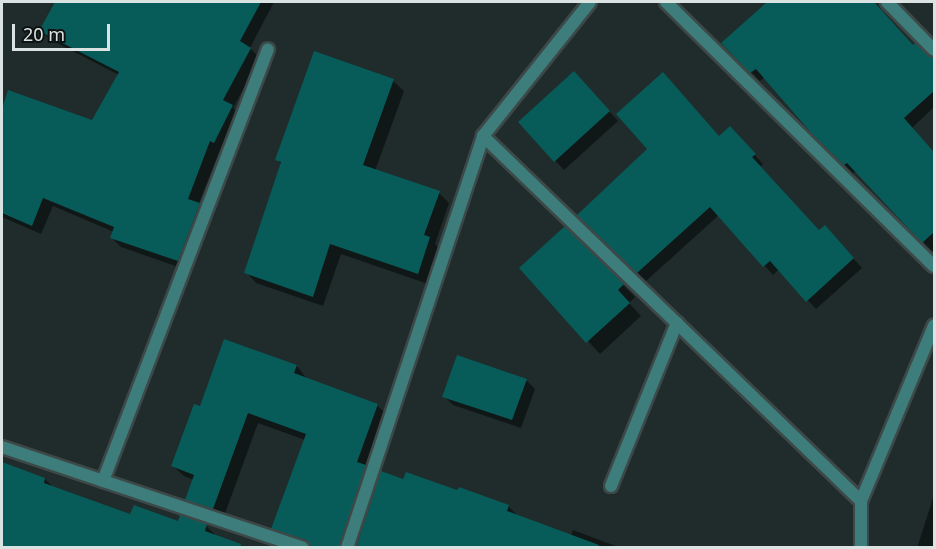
<!DOCTYPE html>
<html>
<head>
<meta charset="utf-8">
<style>
  body { margin:0 }
  #map { position:relative; width:936px; height:549px; overflow:hidden; background:#1f2c2b; font-family:"Noto Sans",sans-serif }
  div>[style] { position:absolute }
  [style*='--x'] { left:calc(var(--x)*1px); top:calc(var(--y)*1px); width:calc(var(--w)*1px); rotate:calc(var(--a)*1deg) }
  .shadow>* { inset:0; background:#0007 }
  .building>* { inset:0; background:#075b59 }
  .roads { filter:drop-shadow(2px 0 #3d4948) drop-shadow(-2px 0 #3d4948) drop-shadow(0 2px #3d4948) drop-shadow(0 -2px #3d4948) }
  .minor>* { height:12px; margin:-6px; padding:0 6px; transform-origin:6px; border-radius:6px; background:#3d7e7c }
  span { translate:-50% -50%; white-space:nowrap; text-align:center; line-height:1.15; -webkit-text-stroke:5px #0d1312; paint-order:stroke }
  .frame { position:absolute; inset:0; border:3px solid #dbe3e2; pointer-events:none }
  .scale { position:absolute; left:12px; top:24px; width:98px; height:27px; box-sizing:border-box; border:3px solid #dbe3e2; border-top:0; padding-left:8px; font-size:18px; line-height:21px; white-space:nowrap; color:#dbe3e2; -webkit-text-stroke:4px #0d1312; paint-order:stroke }
</style>
</head>
<body>
<div id="map">
  <div class="shadow">
    <div style="clip-path:polygon(57px 2px,187px 2px,205px 11px,210px 2px,274px 2px,250px 48px,260px 58px,233px 108px,241px 115px,224px 152px,220px 150px,199px 203px,209px 213px,187px 270px,121px 247px,112px 238px,114px 232px,53px 206px,41px 234px,2px 217px,2px 113px,9px 92px,93px 121px,119px 75px,51px 40px,41px 31px)"></div>
    <div style="clip-path:polygon(764px 2px,873px 2px,913px 47px,915px 45px,934px 61px,934px 107px,912px 128px,934px 153px,934px 249px,932px 251px,856px 171px,853px 173px,814px 134px,765px 77px,760px 81px,723px 43px,766px 4px)"></div>
    <div style="clip-path:polygon(393px 81px,404px 91px,375px 171px,439px 193px,449px 203px,435px 244px,440px 249px,428px 284px,341px 254px,323px 306px,256px 283px,246px 272px,282px 165px,277px 159px)"></div>
    <div style="clip-path:polygon(583px 82px,618px 121px,564px 170px,520px 122px)"></div>
    <div style="clip-path:polygon(720px 137px,739px 137px,763px 164px,760px 167px,819px 232px,833px 236px,862px 268px,816px 309px,779px 269px,773px 275px,719px 215px,646px 281px,579px 215px)"></div>
    <div style="clip-path:polygon(565px 228px,635px 297px,629px 303px,641px 316px,600px 354px,521px 268px)"></div>
    <div style="clip-path:polygon(225px 341px,297px 366px,307px 379px,377px 405px,388px 416px,352px 548px,326px 548px,286px 533px,305px 440px,258px 423px,223px 519px,198px 510px,187px 499px,194px 480px,184px 476px,173px 466px,201px 408px)"></div>
    <div style="clip-path:polygon(526px 380px,535px 389px,521px 428px,453px 405px,444px 396px)"></div>
    <div style="clip-path:polygon(2px 468px,45px 479px,54px 488px,131px 516px,206px 526px,222px 541px,240px 548px,2px 548px)"></div>
    <div style="clip-path:polygon(404px 481px,508px 506px,518px 516px,571px 536px,573px 530px,621px 548px,358px 548px)"></div>
    <div style="clip-path:polygon(934px 495px,934px 548px,917px 548px)"></div>
  </div>
  <div class="building">
    <div style="clip-path:polygon(55px 2px,261px 2px,240px 41px,251px 48px,223px 100px,233px 105px,214px 143px,210px 141px,188px 199px,200px 203px,178px 261px,110px 238px,114px 227px,43px 198px,32px 226px,2px 213px,2px 109px,8px 90px,92px 120px,119px 72px,39px 31px)"></div>
    <div style="clip-path:polygon(767px 2px,874px 2px,913px 45px,915px 43px,934px 59px,934px 91px,904px 118px,934px 152px,934px 232px,922px 243px,847px 163px,844px 165px,813px 135px,756px 69px,750px 73px,721px 43px)"></div>
    <div style="clip-path:polygon(314px 51px,394px 79px,363px 165px,440px 191px,424px 235px,430px 237px,418px 274px,330px 244px,313px 297px,244px 273px,281px 162px,275px 160px)"></div>
    <div style="clip-path:polygon(574px 71px,610px 111px,554px 162px,518px 122px)"></div>
    <div style="clip-path:polygon(663px 72px,719px 136px,730px 126px,756px 154px,752px 157px,819px 230px,825px 225px,854px 258px,806px 302px,770px 261px,763px 267px,710px 207px,637px 273px,577px 215px,647px 149px,616px 114px)"></div>
    <div style="clip-path:polygon(565px 226px,624px 284px,618px 290px,630px 303px,586px 343px,519px 268px)"></div>
    <div style="clip-path:polygon(224px 339px,297px 365px,294px 373px,378px 404px,357px 462px,366px 465px,339px 548px,311px 548px,306px 540px,271px 529px,306px 434px,248px 413px,213px 509px,185px 500px,194px 475px,171px 466px,194px 404px,200px 406px)"></div>
    <div style="clip-path:polygon(457px 355px,527px 379px,512px 420px,442px 397px)"></div>
    <div style="clip-path:polygon(2px 462px,45px 478px,44px 483px,130px 514px,134px 505px,178px 521px,180px 515px,207px 524px,205px 531px,241px 544px,240px 548px,2px 548px)"></div>
    <div style="clip-path:polygon(381px 471px,403px 479px,406px 472px,457px 490px,459px 487px,509px 505px,507px 511px,599px 545px,598px 548px,356px 548px)"></div>
  </div>
  <div class="roads">
    <div class="minor">
      <div style="--x:666;--y:2;--w:376;--a:44.6"></div>
      <div style="--x:887;--y:2;--w:67;--a:45.6"></div>
      <div style="--x:483;--y:136;--w:525;--a:44"></div>
      <div style="--x:2;--y:447;--w:317;--a:18.5"></div>
      <div style="--x:103;--y:481;--w:462;--a:-69.1"></div>
      <div style="--x:611;--y:486;--w:176;--a:-68"></div>
      <div style="--x:347;--y:548;--w:434;--a:-71.7"></div>
      <div style="--x:483;--y:136;--w:171;--a:-51.4"></div>
      <div style="--x:861;--y:548;--w:47;--a:-90"></div>
      <div style="--x:861;--y:501;--w:190;--a:-67.4"></div>
    </div>
  </div>
  <div class="frame"></div>
  <div class="scale">20 m</div>
</div>
</body>
</html>
